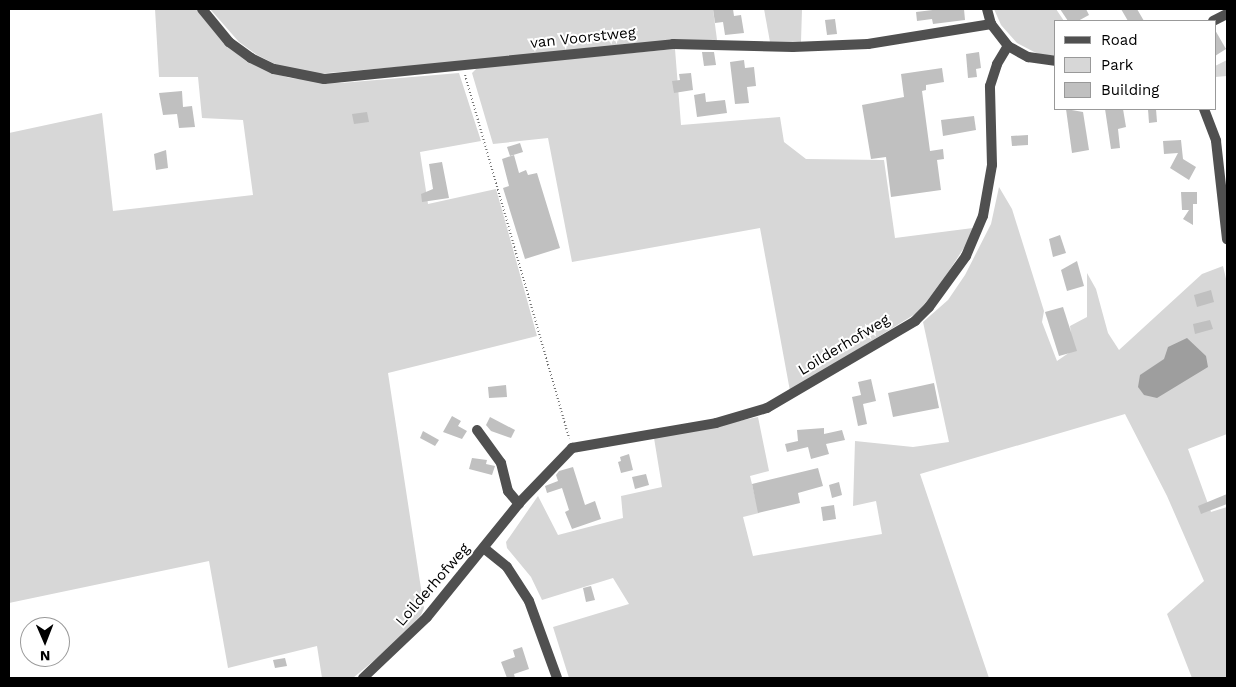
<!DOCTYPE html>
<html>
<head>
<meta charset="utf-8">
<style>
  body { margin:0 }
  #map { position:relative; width:1236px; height:687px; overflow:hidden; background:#fff; font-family:"Work Sans",sans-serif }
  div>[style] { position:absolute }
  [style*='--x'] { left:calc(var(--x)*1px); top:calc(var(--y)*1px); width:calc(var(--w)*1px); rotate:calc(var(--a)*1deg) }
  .green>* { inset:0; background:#d7d7d7 }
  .water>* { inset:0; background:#9e9e9e }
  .building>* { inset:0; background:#c0c0c0 }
  .path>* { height:2px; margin-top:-1px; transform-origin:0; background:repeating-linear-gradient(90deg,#727272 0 1px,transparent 0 3.5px) }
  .minor>* { height:10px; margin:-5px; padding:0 5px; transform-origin:5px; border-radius:5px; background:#505050 }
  span { translate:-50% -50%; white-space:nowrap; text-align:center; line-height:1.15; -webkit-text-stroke:4px #fff; paint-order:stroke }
  .street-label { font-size:15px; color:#000 }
  .frame { position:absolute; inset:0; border:10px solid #000; pointer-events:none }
  .legend { position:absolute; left:1054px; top:20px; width:162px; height:90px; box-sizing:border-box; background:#fff; border:1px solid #999; margin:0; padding:6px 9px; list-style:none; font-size:15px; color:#000 }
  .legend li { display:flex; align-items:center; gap:10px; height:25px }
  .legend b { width:25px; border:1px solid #999 }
  .north { position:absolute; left:20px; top:617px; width:50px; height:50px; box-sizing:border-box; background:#fff; border:1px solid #999; border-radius:50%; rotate:179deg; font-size:14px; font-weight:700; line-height:20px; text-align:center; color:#000 }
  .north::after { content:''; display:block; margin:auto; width:18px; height:22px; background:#000; clip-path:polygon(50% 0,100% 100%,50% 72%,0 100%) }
</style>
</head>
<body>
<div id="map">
  <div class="green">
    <div style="clip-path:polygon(155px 9px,196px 9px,218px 36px,240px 56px,270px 72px,290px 78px,341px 83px,459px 73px,481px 141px,420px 152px,428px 204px,496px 189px,511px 242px,537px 336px,388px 373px,424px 608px,421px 615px,395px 643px,353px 678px,322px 678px,317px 646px,228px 668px,209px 561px,9px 603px,9px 133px,102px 113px,113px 211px,253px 195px,243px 120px,202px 118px,198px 77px,159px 77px)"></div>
    <div style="clip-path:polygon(210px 9px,713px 9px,717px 40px,315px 74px,277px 65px,257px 55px,239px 42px)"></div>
    <div style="clip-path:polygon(764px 9px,802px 9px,801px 42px,770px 42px)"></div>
    <div style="clip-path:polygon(994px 9px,1056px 9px,1064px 21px,1055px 21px,1055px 56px,1038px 54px,1017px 43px,1001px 25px)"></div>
    <div style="clip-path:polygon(675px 49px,681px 125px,780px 117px,784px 142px,806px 159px,884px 160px,895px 238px,973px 228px,969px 240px,925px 308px,790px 391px,760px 228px,572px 262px,548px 138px,493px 144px,472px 73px,478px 67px)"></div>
    <div style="clip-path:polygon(1227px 60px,1227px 76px,1215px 77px,1215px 66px)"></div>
    <div style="clip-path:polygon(999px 187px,1012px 209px,1044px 311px,1042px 322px,1057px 361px,1073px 350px,1070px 326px,1087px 317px,1087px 273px,1096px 289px,1108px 333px,1119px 350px,1202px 274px,1223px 266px,1227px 283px,1227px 434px,1188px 449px,1211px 512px,1227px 507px,1227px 678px,1192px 678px,1167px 614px,1204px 581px,1167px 496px,1125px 414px,920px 474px,989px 678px,569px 678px,553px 627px,629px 604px,613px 578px,542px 600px,531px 577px,507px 548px,506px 542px,538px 496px,558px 535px,623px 518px,621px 496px,662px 487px,654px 438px,758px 417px,769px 471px,750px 476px,759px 513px,743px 517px,753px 556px,882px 534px,876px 501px,853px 506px,855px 441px,913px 447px,949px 442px,923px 322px,948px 300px,965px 275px,991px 224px)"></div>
  </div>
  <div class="water">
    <div style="clip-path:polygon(1187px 338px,1206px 356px,1208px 367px,1157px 398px,1144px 395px,1138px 387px,1140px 375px,1164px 359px,1168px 347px)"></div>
  </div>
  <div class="building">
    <div style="clip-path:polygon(713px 9px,733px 9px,734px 16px,741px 15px,744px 33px,725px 35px,723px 22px,715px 23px)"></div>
    <div style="clip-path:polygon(941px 9px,964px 9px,965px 20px,933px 24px,932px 19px,917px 21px,916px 12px)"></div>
    <div style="clip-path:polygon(1060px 9px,1086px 9px,1089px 15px,1078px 21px,1068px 21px)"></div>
    <div style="clip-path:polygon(1121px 9px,1137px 9px,1144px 21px,1128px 21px)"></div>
    <div style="clip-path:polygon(835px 19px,837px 34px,827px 35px,825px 20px)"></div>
    <div style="clip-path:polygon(1215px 30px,1226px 49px,1215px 56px)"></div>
    <div style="clip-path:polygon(702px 52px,714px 52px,716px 65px,704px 66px)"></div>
    <div style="clip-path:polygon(979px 52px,981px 68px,976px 69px,977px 77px,968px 78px,966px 54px)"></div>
    <div style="clip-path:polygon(744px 60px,745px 68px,754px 67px,756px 86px,747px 87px,749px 103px,735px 104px,730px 62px)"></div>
    <div style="clip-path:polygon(942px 68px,944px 82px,926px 85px,926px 90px,922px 91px,930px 151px,943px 149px,944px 159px,937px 160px,941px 190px,891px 197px,886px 157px,871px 159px,862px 105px,904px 97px,901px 74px)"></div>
    <div style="clip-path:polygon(691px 73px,693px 90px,674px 93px,672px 81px,680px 80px,679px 74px)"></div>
    <div style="clip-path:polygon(182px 91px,183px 107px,192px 106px,195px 127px,179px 128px,177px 114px,163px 115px,159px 93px)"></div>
    <div style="clip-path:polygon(705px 93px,706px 102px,725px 100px,727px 113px,697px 117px,694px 95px)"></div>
    <div style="clip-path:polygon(1066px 109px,1083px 112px,1089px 150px,1072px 153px)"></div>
    <div style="clip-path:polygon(1105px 109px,1123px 109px,1126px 127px,1118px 129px,1120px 148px,1111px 149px)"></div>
    <div style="clip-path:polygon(1148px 109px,1156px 109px,1157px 122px,1149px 123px)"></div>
    <div style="clip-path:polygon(367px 112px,369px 122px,354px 124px,352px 114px)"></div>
    <div style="clip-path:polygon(974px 116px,976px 130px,943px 136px,941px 120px)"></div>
    <div style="clip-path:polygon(1028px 135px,1028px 145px,1012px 146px,1011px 136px)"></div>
    <div style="clip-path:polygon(1181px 140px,1183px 159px,1196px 167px,1189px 180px,1170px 168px,1178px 153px,1164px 154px,1163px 141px)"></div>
    <div style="clip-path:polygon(520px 143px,523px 152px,510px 156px,507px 147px)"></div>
    <div style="clip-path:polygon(166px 150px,168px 168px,156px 170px,154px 154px)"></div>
    <div style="clip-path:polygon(514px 155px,519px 173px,526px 170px,528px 175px,537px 173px,560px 248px,525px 259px,503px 188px,509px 186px,502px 159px)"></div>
    <div style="clip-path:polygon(442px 162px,449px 198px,422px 202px,421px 194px,433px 189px,429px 164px)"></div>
    <div style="clip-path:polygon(1181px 192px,1197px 192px,1197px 204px,1193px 204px,1193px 225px,1183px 219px,1189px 210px,1182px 210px)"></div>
    <div style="clip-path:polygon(1060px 235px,1066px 253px,1053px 257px,1049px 239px)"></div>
    <div style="clip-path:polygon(1077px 261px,1084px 286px,1067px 291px,1061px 270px)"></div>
    <div style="clip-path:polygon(1211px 290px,1214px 302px,1197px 307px,1194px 295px)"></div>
    <div style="clip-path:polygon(1063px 307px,1077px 351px,1059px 356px,1045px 312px)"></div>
    <div style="clip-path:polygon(1210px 320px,1213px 329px,1195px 334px,1193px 324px)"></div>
    <div style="clip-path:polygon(871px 379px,876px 401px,863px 404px,867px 424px,858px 426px,852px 397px,861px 395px,858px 382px)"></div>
    <div style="clip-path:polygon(934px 383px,939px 408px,893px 417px,888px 393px)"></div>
    <div style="clip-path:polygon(506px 385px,507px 397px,489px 398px,488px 387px)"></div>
    <div style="clip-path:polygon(452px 416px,461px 421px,458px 426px,467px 431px,462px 439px,443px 432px)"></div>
    <div style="clip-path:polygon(490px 417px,515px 430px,511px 438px,491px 431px,486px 425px)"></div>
    <div style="clip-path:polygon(824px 428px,824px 434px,842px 430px,845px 440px,826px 444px,829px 454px,811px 459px,808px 447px,787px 452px,785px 444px,798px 441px,797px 430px)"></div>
    <div style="clip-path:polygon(423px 431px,439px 440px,435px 446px,420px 438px)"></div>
    <div style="clip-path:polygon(629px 454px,633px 470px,621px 473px,618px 462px,621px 461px,620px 457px)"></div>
    <div style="clip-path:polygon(472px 458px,487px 460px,486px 464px,495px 466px,492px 475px,469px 469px)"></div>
    <div style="clip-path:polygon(573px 467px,585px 505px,595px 501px,601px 519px,572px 529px,565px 512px,569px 510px,562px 488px,547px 493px,545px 486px,558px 481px,556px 475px,559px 471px)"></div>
    <div style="clip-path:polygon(818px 468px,823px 486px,798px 493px,800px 503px,758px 513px,752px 484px)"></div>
    <div style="clip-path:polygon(646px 474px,649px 485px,635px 489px,632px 477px)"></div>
    <div style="clip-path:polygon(839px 482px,842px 495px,832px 498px,829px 485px)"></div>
    <div style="clip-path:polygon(1227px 494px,1227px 504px,1201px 514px,1198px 506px)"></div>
    <div style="clip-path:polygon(834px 505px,836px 519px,823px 521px,821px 507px)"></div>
    <div style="clip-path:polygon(591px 586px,595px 600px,586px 602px,583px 588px)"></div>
    <div style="clip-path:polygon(522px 647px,529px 669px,514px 674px,515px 678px,507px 678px,501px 662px,515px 657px,513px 650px)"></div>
    <div style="clip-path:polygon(285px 658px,287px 666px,275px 668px,273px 660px)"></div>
  </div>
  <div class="path">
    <div style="--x:465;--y:75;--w:378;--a:74"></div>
  </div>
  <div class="minor">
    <div style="--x:202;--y:9;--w:43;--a:50.7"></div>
    <div style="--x:229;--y:42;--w:27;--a:36"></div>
    <div style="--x:251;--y:58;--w:25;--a:26"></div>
    <div style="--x:274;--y:69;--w:51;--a:11.3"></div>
    <div style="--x:324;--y:79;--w:351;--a:-5.7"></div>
    <div style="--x:673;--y:44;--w:120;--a:1.4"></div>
    <div style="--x:793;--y:47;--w:75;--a:-2.3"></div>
    <div style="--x:868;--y:44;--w:125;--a:-9.2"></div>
    <div style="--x:987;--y:9;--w:16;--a:75"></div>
    <div style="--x:991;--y:24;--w:28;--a:52"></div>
    <div style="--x:1008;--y:46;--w:23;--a:29"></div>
    <div style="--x:1028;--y:57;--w:27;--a:8"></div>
    <div style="--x:1213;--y:21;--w:16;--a:-27"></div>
    <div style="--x:1204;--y:109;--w:34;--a:69"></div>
    <div style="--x:1216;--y:141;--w:99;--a:83.6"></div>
    <div style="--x:477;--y:430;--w:41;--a:54"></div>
    <div style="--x:501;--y:463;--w:29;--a:76"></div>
    <div style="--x:508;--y:491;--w:17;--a:50"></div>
    <div style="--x:485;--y:549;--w:28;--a:39"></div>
    <div style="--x:507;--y:567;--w:40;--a:57.1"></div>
    <div style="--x:529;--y:601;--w:82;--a:70"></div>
    <div style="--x:363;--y:678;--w:88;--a:-43.6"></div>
    <div style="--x:427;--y:617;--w:149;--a:-51"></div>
    <div style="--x:521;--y:501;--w:74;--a:-46.1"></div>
    <div style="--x:572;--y:448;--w:146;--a:-9.8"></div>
    <div style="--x:716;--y:423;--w:53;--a:-16.4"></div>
    <div style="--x:767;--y:408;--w:172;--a:-30.4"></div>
    <div style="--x:915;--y:321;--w:20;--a:-45"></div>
    <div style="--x:929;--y:307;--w:63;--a:-54"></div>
    <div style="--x:966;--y:256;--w:43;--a:-67"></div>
    <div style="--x:983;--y:216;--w:52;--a:-80"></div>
    <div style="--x:992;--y:165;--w:79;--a:-91.5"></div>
    <div style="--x:990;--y:86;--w:23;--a:-72"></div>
    <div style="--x:997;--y:64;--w:21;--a:-59"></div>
  </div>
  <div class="street-label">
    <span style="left:583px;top:38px;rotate:-6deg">van Voorstweg</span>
    <span style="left:844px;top:345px;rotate:-31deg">Loilderhofweg</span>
    <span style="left:433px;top:585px;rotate:-49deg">Loilderhofweg</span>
  </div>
  <div class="frame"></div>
  <ul class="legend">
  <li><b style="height:6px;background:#505050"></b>Road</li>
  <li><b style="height:14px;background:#d7d7d7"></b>Park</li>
  <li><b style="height:14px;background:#c0c0c0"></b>Building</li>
  </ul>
  <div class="north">N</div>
</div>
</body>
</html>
